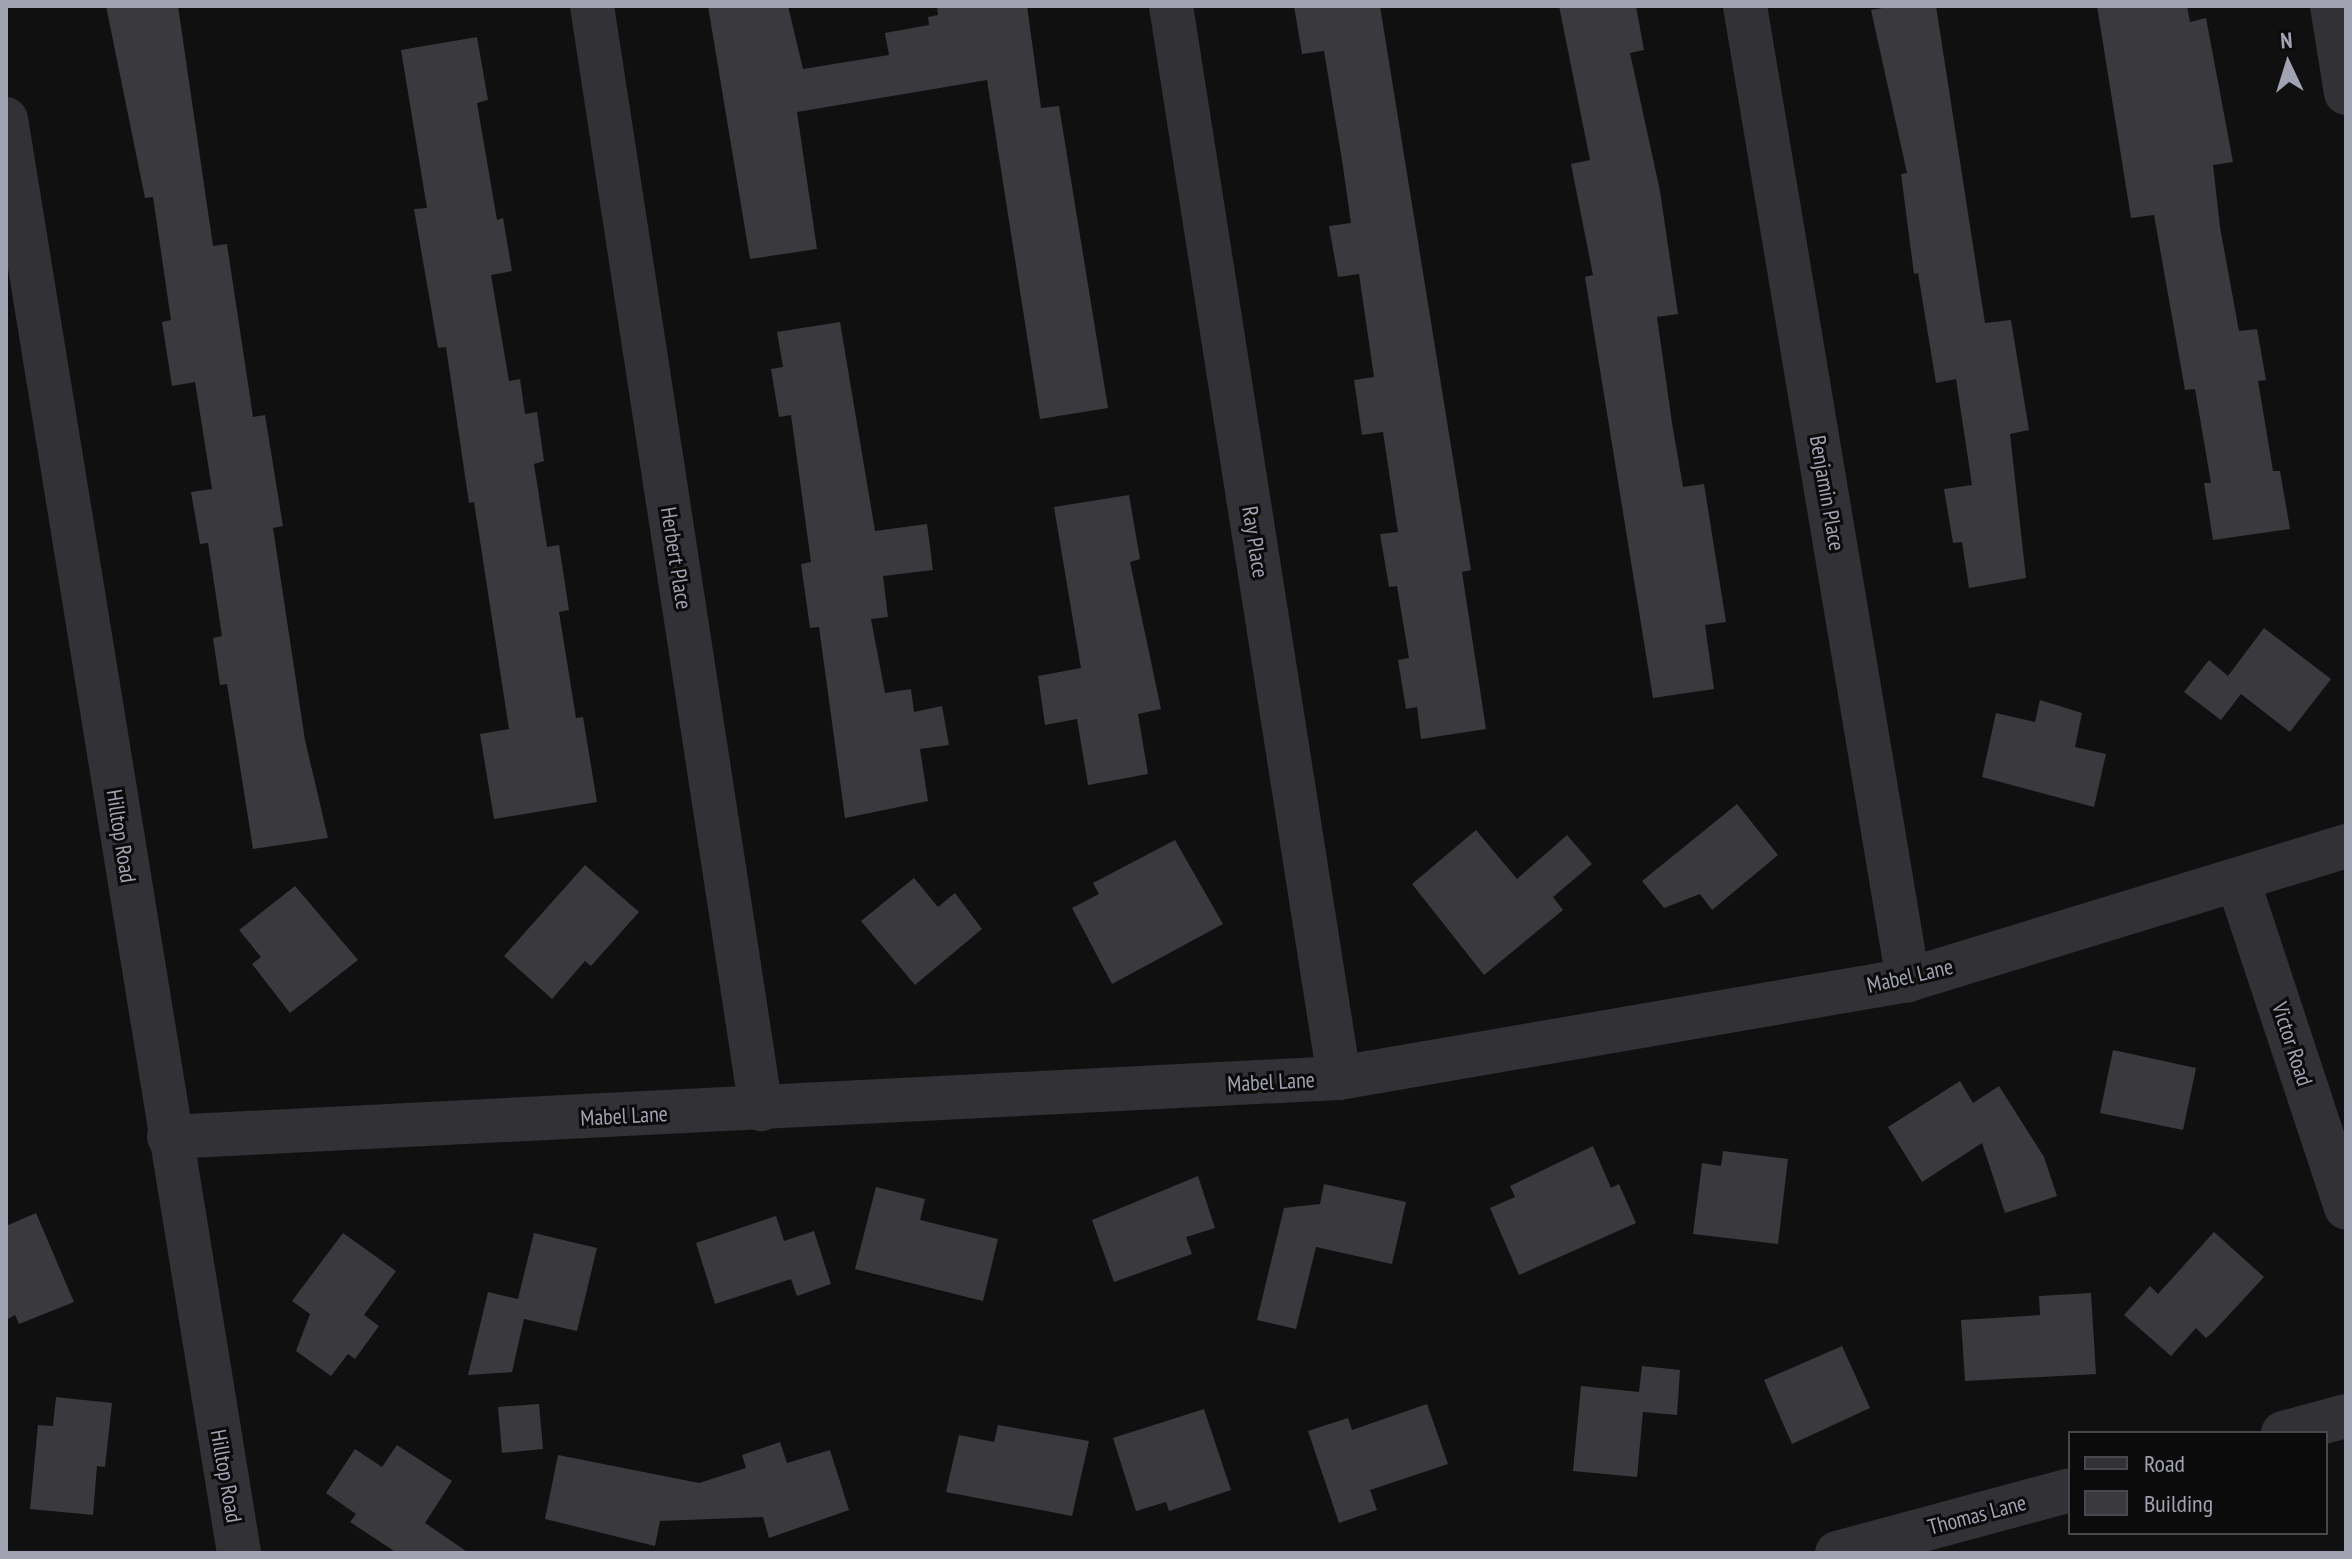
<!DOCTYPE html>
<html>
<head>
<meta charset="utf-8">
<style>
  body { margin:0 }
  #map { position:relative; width:2352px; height:1559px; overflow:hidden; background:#101011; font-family:"PT Sans Narrow",sans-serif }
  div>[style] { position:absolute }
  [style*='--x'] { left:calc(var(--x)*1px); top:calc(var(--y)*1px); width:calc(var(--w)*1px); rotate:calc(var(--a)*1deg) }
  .building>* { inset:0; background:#3a3a3e }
  .minor>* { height:44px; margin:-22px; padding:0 22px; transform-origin:22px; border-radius:22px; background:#313136 }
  span { translate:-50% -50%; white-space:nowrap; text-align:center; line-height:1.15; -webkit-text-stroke:6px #0b0b0c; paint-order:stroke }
  .street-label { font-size:22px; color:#a1a2b2 }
  .frame { position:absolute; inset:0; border:8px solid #a1a2b2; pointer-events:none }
  .legend { position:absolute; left:2068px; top:1431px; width:260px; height:104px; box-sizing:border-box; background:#0b0b0c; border:2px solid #47474e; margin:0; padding:10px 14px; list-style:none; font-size:24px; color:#a1a2b2 }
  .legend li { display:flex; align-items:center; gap:16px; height:40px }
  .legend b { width:40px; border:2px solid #47474e }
  .north { position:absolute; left:2248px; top:24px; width:80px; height:80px; -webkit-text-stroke:6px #0b0b0c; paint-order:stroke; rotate:356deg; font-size:22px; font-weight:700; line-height:32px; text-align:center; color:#a1a2b2 }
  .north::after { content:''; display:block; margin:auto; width:28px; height:36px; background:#a1a2b2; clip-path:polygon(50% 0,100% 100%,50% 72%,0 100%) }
</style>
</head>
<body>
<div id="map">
  <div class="building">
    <div style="clip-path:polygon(106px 6px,178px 6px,213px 246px,227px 244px,253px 417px,265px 415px,283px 526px,273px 528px,305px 740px,328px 838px,253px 849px,227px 684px,220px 685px,213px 638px,222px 636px,208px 543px,200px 544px,191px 492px,212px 489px,195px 382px,172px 386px,162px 322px,171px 320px,153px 197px,145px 198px)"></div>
    <div style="clip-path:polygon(708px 6px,788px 6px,803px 69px,889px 55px,885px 33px,929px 25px,928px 17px,938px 15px,937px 6px,1027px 6px,1041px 108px,1059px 106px,1108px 408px,1040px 419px,987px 80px,797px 112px,817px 249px,750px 259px)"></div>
    <div style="clip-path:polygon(1294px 6px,1380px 6px,1471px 570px,1462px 572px,1486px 729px,1421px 739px,1417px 707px,1406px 709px,1398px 660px,1409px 658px,1397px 586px,1389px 587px,1380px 534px,1398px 532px,1383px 432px,1362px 435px,1354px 380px,1374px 377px,1359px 274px,1338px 277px,1329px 226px,1351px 223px,1342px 160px,1324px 51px,1302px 54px)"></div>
    <div style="clip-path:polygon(1559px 6px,1636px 6px,1644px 50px,1630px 53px,1660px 191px,1678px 314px,1657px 317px,1672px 423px,1683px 487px,1704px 484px,1726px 622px,1705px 625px,1714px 689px,1653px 698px,1585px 277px,1593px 275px,1571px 164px,1590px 160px)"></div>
    <div style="clip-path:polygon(1894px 6px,1936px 6px,1985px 323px,2011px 320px,2029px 430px,2010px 434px,2026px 578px,1969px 588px,1962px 542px,1953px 543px,1944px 489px,1972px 485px,1956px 379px,1936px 383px,1918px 273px,1914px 274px,1901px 174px,1907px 173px,1871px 10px)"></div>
    <div style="clip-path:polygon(2097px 6px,2187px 6px,2190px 22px,2206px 18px,2233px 162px,2213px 165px,2220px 227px,2239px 331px,2257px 329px,2266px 380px,2258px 381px,2273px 471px,2280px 471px,2290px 529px,2213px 540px,2204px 483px,2211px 483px,2195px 389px,2185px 390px,2154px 215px,2131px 218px)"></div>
    <div style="clip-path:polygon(477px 37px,488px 100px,477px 103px,497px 220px,503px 218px,512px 271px,491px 275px,509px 381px,520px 379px,525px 414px,537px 412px,544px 461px,534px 464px,547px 547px,559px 545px,569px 610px,559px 612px,576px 718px,583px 717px,597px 802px,494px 819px,480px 734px,509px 729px,474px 502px,469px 503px,446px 347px,438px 348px,414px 209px,427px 208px,401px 50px)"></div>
    <div style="clip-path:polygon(840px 322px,875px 531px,927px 524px,933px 570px,883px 576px,888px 617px,871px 619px,885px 693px,911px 689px,914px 712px,942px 706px,949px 745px,920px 749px,928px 801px,845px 818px,819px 627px,810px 628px,801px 564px,811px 562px,791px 415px,779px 417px,771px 369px,783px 367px,777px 332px)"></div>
    <div style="clip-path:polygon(1129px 495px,1140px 559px,1130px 562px,1161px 709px,1138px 714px,1148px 774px,1088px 785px,1077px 719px,1045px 725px,1038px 676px,1081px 668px,1054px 507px)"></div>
    <div style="clip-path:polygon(2264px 628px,2331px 679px,2290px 732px,2241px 694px,2221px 720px,2184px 692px,2209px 660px,2228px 676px)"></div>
    <div style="clip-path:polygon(2040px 700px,2082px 713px,2075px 747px,2106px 754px,2094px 807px,1982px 777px,1996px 713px,2035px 722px)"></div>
    <div style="clip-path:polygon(1737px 804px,1778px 855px,1712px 910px,1700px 894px,1664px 908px,1642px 881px)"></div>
    <div style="clip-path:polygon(1476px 830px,1517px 879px,1567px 835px,1592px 864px,1553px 897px,1563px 910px,1484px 975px,1412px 884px)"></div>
    <div style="clip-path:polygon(1175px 840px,1223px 924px,1112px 984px,1072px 908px,1099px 894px,1093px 883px)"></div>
    <div style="clip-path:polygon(585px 865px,639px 912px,591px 966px,585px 961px,552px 999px,504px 956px)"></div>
    <div style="clip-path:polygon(914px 878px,938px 907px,955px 893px,982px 929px,915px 985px,861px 921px)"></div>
    <div style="clip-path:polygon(295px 886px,358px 960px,290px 1013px,252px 964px,261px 957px,239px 930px)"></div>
    <div style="clip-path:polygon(2113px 1050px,2196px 1068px,2183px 1130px,2100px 1113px)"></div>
    <div style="clip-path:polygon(1960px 1081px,1973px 1103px,1999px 1086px,2044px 1157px,2057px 1196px,2005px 1213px,1982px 1143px,1922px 1182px,1888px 1127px)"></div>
    <div style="clip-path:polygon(1593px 1146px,1611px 1188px,1619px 1184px,1636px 1223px,1519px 1275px,1490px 1208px,1515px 1197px,1510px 1186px)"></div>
    <div style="clip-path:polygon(1723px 1151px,1788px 1159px,1778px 1244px,1693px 1234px,1702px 1163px,1721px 1166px)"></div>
    <div style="clip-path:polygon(1198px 1176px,1215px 1228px,1186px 1237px,1192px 1254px,1114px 1282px,1092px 1220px)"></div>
    <div style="clip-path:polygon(1324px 1184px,1406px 1202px,1392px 1264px,1316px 1247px,1296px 1329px,1257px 1320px,1284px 1208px,1320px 1204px)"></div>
    <div style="clip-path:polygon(876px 1187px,925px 1199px,920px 1220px,998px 1239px,983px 1301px,855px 1269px)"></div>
    <div style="clip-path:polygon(36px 1213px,74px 1302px,19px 1324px,15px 1315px,6px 1320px,6px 1226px)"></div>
    <div style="clip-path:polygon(776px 1216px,784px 1241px,814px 1231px,831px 1284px,797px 1296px,791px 1279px,715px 1304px,696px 1243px)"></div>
    <div style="clip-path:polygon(2214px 1232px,2264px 1277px,2212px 1333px,2206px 1338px,2196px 1328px,2171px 1356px,2124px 1315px,2150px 1286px,2158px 1294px)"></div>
    <div style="clip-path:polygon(343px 1233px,396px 1271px,364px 1315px,379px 1326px,355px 1359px,348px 1354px,331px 1376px,296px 1351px,310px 1314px,292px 1301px)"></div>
    <div style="clip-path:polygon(534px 1233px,597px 1248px,577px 1331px,524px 1319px,512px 1372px,468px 1375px,488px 1292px,518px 1299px)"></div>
    <div style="clip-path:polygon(2091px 1293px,2096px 1374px,1965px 1381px,1961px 1320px,2040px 1315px,2039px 1296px)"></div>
    <div style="clip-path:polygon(1842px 1346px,1870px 1408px,1792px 1444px,1764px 1380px)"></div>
    <div style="clip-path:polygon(1642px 1366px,1680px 1370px,1677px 1415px,1643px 1412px,1637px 1477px,1573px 1471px,1581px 1386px,1639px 1392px)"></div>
    <div style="clip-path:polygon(56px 1397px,112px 1403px,105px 1467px,97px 1466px,93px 1515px,30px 1509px,38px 1425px,53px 1426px)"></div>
    <div style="clip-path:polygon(539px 1404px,543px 1449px,502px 1453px,498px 1407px)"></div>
    <div style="clip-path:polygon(1427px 1404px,1448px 1464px,1370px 1490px,1377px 1510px,1339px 1523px,1308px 1431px,1348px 1418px,1352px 1430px)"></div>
    <div style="clip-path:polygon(1204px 1409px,1231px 1490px,1169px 1511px,1166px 1502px,1136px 1511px,1113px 1438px)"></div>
    <div style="clip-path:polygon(998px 1425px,1089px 1441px,1072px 1516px,946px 1492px,959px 1435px,994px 1442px)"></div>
    <div style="clip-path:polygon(780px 1442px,787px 1463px,830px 1450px,849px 1510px,769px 1538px,763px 1517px,660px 1521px,655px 1546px,545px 1519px,558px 1455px,699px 1483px,746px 1468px,742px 1455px)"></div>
    <div style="clip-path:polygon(397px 1445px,452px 1481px,425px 1523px,469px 1553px,397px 1553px,350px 1522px,356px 1514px,326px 1493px,355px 1449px,382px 1467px)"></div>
  </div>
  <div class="minor">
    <div style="--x:592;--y:6;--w:1116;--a:81.29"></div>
    <div style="--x:1171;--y:6;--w:1085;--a:81.09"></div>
    <div style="--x:1745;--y:6;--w:988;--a:80.5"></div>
    <div style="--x:2332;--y:6;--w:88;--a:80.9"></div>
    <div style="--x:6;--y:119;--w:1453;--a:80.77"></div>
    <div style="--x:2238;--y:881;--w:344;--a:71.7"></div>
    <div style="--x:169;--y:1137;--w:1171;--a:-2.89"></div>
    <div style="--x:1339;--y:1078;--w:577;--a:-9.77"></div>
    <div style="--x:1908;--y:980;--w:458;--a:-17"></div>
    <div style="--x:2283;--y:1433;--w:65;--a:-15.1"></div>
    <div style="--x:1837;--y:1553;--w:241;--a:-15.1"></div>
  </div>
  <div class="street-label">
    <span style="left:1827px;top:493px;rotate:80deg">Benjamin Place</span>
    <span style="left:1255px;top:542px;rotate:81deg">Ray Place</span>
    <span style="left:676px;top:558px;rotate:81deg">Herbert Place</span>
    <span style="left:121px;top:836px;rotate:81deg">Hilltop Road</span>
    <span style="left:1910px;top:976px;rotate:-13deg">Mabel Lane</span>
    <span style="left:2292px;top:1044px;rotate:72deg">Victor Road</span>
    <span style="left:1271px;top:1082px;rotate:-3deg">Mabel Lane</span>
    <span style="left:624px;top:1116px;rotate:-3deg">Mabel Lane</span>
    <span style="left:226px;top:1476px;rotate:80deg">Hilltop Road</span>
    <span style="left:1977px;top:1515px;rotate:-15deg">Thomas Lane</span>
  </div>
  <div class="frame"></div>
  <ul class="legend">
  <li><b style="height:10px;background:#313136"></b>Road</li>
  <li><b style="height:22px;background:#3a3a3e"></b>Building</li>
  </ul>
  <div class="north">N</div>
</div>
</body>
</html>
